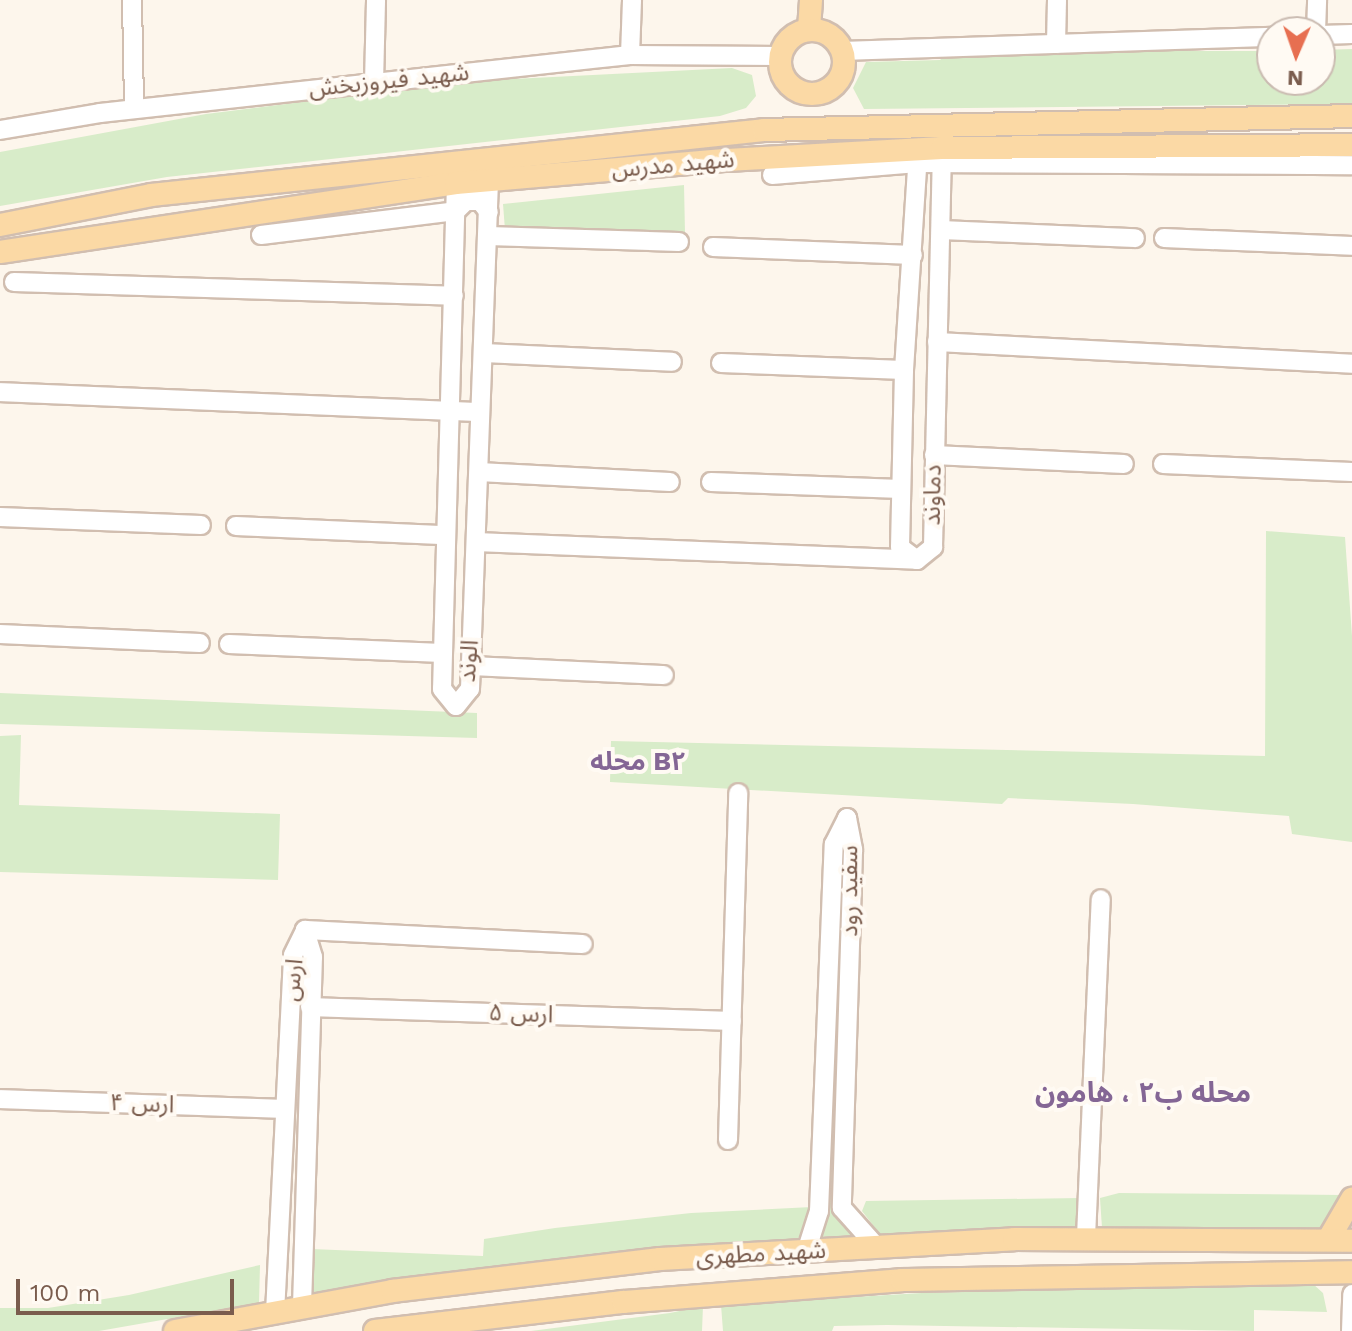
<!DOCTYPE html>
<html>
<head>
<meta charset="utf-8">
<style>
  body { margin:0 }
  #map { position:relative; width:1352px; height:1331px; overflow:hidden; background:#fdf6ec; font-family:"Work Sans","Noto Sans Arabic",sans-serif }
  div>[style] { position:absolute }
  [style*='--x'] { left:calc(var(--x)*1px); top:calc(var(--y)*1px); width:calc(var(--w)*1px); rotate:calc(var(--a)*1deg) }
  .green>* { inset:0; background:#d8ecc9 }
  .roads { filter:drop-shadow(2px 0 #d1beb0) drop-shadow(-2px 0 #d1beb0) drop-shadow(0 2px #d1beb0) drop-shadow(0 -2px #d1beb0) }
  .minor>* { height:18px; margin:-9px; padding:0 9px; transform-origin:9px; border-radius:9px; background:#fff }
  .major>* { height:22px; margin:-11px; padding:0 11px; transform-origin:11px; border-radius:11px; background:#fbd9a5 }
  .major>.ring { margin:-11px; padding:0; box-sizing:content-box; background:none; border:22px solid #fbd9a5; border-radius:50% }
  span { translate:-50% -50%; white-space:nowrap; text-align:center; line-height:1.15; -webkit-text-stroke:8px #fffaf3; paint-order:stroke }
  .street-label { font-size:24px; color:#7a5c4d }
  .neighbourhood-label { font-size:26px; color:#846695; font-weight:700 }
  .quarter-label { font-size:28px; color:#846695; font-weight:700 }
  .north { position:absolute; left:1256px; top:16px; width:80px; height:80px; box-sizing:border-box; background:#fffaf3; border:2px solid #cabbb1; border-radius:50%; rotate:182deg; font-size:22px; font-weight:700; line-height:32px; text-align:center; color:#7a5c4d }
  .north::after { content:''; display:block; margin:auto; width:28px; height:36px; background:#e76f51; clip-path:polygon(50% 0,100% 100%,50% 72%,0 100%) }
  .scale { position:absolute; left:16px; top:1279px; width:218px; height:36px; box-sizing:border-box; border:4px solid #7a5c4d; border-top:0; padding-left:10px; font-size:24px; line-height:28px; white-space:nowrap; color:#7a5c4d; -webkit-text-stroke:6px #fffaf3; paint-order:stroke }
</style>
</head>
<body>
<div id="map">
  <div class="green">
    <div style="clip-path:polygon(1352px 49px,1352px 104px,864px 109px,853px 88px,866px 62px,940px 60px,951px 51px,1272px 51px,1272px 80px,1320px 80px,1320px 50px)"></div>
    <div style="clip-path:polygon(732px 68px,752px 75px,756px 96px,746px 108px,720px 116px,167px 177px,0 206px,0 152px,206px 114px,471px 81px)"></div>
    <div style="clip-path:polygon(684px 185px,685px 233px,505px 230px,503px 204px)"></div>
    <div style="clip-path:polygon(1266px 531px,1345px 537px,1352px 636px,1352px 842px,1292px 834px,1289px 816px,1133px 804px,1008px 798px,1002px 804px,610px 782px,611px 741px,1265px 756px)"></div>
    <div style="clip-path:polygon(0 693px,477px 713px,477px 738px,0 724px)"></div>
    <div style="clip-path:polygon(21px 735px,19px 805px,280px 814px,278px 880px,0 872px,0 736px)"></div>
    <div style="clip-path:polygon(848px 863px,840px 1037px,829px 1036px,839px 864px)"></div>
    <div style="clip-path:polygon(837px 1050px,836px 1196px,858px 1235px,820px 1237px,833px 1053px)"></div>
    <div style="clip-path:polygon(1119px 1193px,1343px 1195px,1324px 1233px,1102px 1228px,1100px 1198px)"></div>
    <div style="clip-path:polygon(1080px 1198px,1080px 1228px,882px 1237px,862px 1211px,866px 1201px)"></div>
    <div style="clip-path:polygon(812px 1207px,807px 1226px,794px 1244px,318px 1299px,310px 1293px,311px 1249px,483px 1256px,484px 1239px,555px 1228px,691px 1213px)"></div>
    <div style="clip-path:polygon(260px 1265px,259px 1303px,99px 1331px,0 1331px,0 1308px,48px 1308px,129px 1295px)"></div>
    <div style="clip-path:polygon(1313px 1284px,1323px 1293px,1327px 1312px,1254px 1310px,1254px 1331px,887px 1325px,834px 1326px,832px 1331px,723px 1331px,721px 1305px,922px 1293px)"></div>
    <div style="clip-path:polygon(703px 1306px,702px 1331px,531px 1331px,670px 1313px)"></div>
  </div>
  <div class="roads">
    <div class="minor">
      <div style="--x:132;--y:0;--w:109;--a:88.9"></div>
      <div style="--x:1316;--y:32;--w:32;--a:-88"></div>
      <div style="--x:1320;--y:35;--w:32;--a:-2"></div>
      <div style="--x:1056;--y:44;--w:44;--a:-88.7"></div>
      <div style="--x:843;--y:51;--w:429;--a:-1.9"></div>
      <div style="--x:630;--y:55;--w:55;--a:-87.9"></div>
      <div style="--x:374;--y:83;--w:83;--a:-88.6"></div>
      <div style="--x:0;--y:130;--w:101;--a:-9.6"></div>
      <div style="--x:100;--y:113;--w:533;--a:-6.25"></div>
      <div style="--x:630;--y:55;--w:150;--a:0.4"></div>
      <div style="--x:772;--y:175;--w:146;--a:-4.7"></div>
      <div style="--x:918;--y:163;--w:434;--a:0.3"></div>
      <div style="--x:456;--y:183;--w:506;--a:91.58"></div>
      <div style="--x:442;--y:689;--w:22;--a:51"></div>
      <div style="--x:456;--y:706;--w:22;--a:-51"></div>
      <div style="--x:470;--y:689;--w:509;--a:-87.86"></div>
      <div style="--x:941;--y:230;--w:194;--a:2.4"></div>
      <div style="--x:261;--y:235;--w:196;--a:-7"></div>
      <div style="--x:456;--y:211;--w:14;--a:-45"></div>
      <div style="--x:466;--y:201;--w:14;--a:0"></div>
      <div style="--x:480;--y:201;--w:14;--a:51"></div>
      <div style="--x:488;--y:236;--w:191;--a:1.8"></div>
      <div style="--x:1164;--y:238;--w:188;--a:2.4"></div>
      <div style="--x:713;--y:247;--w:200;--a:2.3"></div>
      <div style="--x:14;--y:282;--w:440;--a:1.8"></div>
      <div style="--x:937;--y:342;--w:416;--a:3"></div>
      <div style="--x:484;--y:353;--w:188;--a:2.7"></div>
      <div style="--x:721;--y:363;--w:183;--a:2.2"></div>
      <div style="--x:0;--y:392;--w:480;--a:2.4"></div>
      <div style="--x:934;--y:455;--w:190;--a:2.7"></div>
      <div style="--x:1163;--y:464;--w:189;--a:2.4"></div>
      <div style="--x:479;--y:472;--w:191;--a:3"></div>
      <div style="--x:711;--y:482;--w:190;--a:2.1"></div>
      <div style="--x:0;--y:517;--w:201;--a:2.3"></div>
      <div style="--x:236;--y:526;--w:210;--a:2.5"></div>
      <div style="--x:476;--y:542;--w:441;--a:2.3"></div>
      <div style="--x:917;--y:560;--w:21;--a:-39"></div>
      <div style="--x:933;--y:547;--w:393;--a:-88.7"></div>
      <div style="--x:917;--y:560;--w:21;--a:-143"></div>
      <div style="--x:900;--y:547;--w:177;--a:-88.7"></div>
      <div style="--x:904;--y:370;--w:218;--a:-86.3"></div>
      <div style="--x:0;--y:634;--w:200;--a:2.6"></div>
      <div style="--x:229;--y:644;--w:213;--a:2.4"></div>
      <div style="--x:470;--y:666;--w:194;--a:2.7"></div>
      <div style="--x:305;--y:930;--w:278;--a:2.9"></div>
      <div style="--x:310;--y:1007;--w:422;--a:1.9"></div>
      <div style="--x:0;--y:1099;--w:284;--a:2"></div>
      <div style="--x:728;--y:1140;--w:347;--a:-88.3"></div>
      <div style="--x:1086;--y:1237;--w:338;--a:-87.5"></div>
      <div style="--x:806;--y:1252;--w:43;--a:-72.4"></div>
      <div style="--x:819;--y:1211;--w:367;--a:-87.7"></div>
      <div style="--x:834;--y:844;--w:29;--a:-63"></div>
      <div style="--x:847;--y:818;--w:33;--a:79"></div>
      <div style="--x:853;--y:850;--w:358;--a:91.8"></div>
      <div style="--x:842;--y:1208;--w:51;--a:48.2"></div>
      <div style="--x:302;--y:1306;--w:349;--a:-88.2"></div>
      <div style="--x:313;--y:957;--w:28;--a:-107"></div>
      <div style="--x:275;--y:1313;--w:358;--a:-87.1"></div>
      <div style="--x:293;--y:955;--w:28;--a:-64"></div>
      <div style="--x:1351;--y:1331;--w:37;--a:-88"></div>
    </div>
    <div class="major">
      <div style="--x:809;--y:29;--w:29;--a:-86"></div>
      <div class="ring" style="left:780px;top:30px;width:42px;height:42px"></div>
      <div style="--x:0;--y:225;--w:154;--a:-11.2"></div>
      <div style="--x:151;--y:195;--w:616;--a:-6.05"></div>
      <div style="--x:764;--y:130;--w:588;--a:-1.36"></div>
      <div style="--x:0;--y:252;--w:461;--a:-8.6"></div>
      <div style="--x:456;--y:183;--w:272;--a:-4.9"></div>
      <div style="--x:727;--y:160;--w:215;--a:-3.2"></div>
      <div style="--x:942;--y:148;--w:410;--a:-0.4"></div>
      <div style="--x:1328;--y:1240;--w:48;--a:-59.7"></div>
      <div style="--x:175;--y:1331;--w:221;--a:-10.4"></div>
      <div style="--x:392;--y:1291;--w:270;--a:-6.8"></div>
      <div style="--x:660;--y:1259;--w:355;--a:-3.2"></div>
      <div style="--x:1014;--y:1239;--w:338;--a:0.3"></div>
      <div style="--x:375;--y:1331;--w:250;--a:-6.7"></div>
      <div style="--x:623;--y:1302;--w:280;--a:-4.5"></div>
      <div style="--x:902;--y:1280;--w:450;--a:-1"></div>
    </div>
  </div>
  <div class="street-label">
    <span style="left:389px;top:81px;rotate:-6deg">شهید فیروزبخش</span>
    <span style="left:673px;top:165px;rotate:-5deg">شهید مدرس</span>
    <span style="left:933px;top:495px;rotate:-89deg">دماوند</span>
    <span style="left:469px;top:661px;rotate:-86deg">الوند</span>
    <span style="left:850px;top:891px;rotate:-90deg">سفید رود</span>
    <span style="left:293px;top:980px;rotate:-84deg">ارس</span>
    <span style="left:521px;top:1014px;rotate:2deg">ارس ۵</span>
    <span style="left:142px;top:1104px;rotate:2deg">ارس ۴</span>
    <span style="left:761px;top:1254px;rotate:-3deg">شهید مطهری</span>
  </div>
  <div class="neighbourhood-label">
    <span style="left:638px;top:762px">محله B۲</span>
  </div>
  <div class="quarter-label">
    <span style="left:1143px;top:1093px">محله ب۲ ، هامون</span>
  </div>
  <div class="north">N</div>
  <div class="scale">100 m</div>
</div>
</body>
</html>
